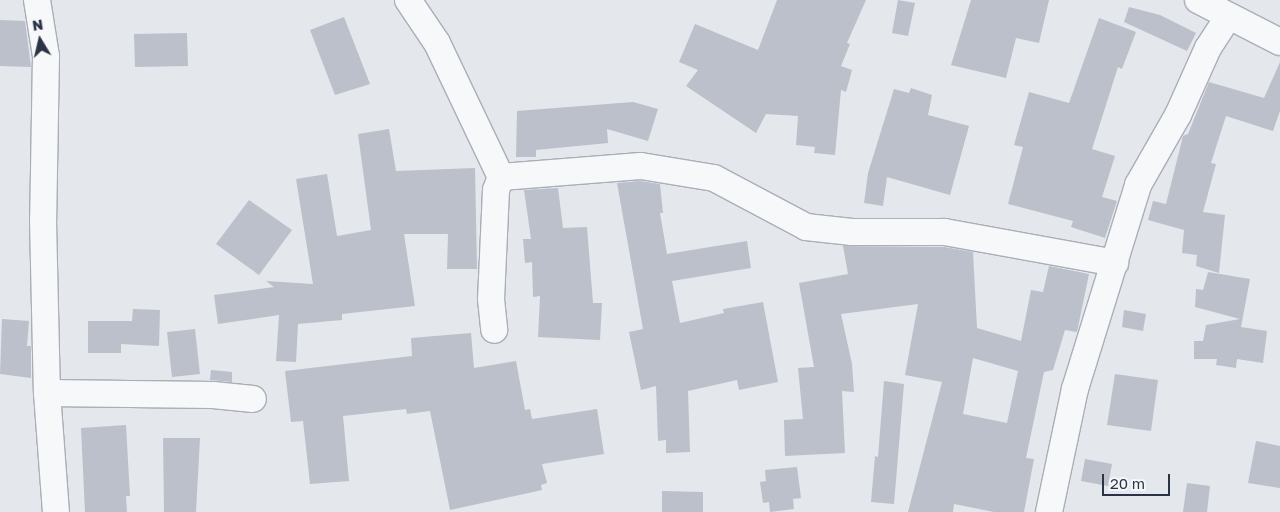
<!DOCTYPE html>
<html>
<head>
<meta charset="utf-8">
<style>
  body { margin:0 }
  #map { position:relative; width:1280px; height:512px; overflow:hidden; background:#e4e7ec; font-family:"Golos Text",sans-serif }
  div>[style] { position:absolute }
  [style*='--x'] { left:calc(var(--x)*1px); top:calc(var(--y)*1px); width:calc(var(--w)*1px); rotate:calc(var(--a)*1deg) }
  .building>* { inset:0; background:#bbc0ca }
  .roads { filter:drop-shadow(1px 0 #a9aeb7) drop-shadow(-1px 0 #a9aeb7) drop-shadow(0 1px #a9aeb7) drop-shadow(0 -1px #a9aeb7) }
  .minor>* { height:26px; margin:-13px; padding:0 13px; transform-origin:13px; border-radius:13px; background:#f7f8fa }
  span { translate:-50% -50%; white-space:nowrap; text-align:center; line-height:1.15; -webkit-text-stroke:4.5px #f4f6f9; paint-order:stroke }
  .north { position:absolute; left:15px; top:15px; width:50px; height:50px; -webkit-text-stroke:4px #f4f6f9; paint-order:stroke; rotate:351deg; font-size:14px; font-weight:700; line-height:20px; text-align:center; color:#2b3445 }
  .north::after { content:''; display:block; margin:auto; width:18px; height:22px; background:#2b3445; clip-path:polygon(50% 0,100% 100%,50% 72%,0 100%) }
  .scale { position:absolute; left:1102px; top:474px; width:68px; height:22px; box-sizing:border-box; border:2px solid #2b3445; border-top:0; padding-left:6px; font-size:15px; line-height:18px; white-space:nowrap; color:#2b3445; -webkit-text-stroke:4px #f4f6f9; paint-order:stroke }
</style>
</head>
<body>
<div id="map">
  <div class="building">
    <div style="clip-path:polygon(777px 0,866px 0,847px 43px,850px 44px,841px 66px,852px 70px,846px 92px,841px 90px,835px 155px,814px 153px,815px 147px,796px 145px,798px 116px,766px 114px,756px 133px,686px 86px,698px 70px,679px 62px,695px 24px,758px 50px)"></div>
    <div style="clip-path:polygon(898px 0,915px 3px,908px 36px,892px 33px)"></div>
    <div style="clip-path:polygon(971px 0,1049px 0,1039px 43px,1016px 38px,1006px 78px,951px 65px)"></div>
    <div style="clip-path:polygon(1129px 7px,1160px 15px,1196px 33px,1187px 51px,1124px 22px)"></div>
    <div style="clip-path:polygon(344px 17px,370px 84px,335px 95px,310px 30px)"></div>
    <div style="clip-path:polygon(1099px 18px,1136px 32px,1122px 69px,1118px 67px,1092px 149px,1115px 156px,1102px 197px,1117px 201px,1105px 238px,1071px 227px,1073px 221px,1008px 204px,1023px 147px,1014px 145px,1029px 92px,1069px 103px)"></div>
    <div style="clip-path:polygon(0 20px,25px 21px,31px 67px,0 66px)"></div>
    <div style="clip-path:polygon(187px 33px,188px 66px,135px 67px,134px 34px)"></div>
    <div style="clip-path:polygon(1280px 62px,1280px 111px,1273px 131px,1226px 116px,1211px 163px,1216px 164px,1203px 212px,1225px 215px,1219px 273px,1196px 266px,1197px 255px,1182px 253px,1184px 230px,1148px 220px,1153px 201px,1166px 204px,1183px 136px,1188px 134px,1209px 82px,1264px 98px)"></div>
    <div style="clip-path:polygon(911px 88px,932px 95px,928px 115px,969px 126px,950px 195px,887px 177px,883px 206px,864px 203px,868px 173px,894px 89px,909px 93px)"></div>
    <div style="clip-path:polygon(633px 102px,658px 109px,648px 141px,607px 129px,608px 143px,536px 150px,536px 157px,516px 157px,517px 111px)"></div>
    <div style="clip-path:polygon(389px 129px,396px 171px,475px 168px,477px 269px,447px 269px,448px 234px,404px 234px,415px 306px,342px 314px,342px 320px,298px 324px,296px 362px,276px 361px,279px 315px,218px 324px,214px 295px,274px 287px,266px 281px,313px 284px,296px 179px,327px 174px,337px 236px,371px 230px,358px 134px)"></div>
    <div style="clip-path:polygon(640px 181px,660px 184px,663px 213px,660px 213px,667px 254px,747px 241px,751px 268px,672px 281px,680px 323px,724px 313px,723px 309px,763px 302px,778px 382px,739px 390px,737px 380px,688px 391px,690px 452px,666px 453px,666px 440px,658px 441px,656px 386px,641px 390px,629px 332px,643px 329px,617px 183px)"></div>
    <div style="clip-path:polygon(558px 188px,563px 228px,587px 227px,593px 303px,602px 303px,600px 340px,538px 337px,540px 296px,533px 297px,532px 262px,525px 263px,523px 239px,531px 239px,524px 190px)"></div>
    <div style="clip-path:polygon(249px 200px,292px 230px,259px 275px,216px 244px)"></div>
    <div style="clip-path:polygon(evenodd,843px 246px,944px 247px,973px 252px,977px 328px,1021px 341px,1031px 290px,1043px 292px,1049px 266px,1089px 274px,1077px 332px,1065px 330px,1053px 370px,1044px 372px,1026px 458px,1034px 459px,1024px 512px,994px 512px,954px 504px,953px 512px,908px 512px,942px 382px,905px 375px,918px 304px,841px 314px,852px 364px,854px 392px,842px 391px,845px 453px,785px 456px,784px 420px,803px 419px,798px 368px,814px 367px,799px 283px,848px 274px,843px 246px,973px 358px,1018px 371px,1007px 423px,963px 414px,973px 358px)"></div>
    <div style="clip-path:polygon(1208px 272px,1250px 279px,1241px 327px,1267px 331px,1263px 363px,1237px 359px,1236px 368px,1216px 365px,1217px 359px,1194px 359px,1194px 341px,1203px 341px,1206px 325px,1240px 319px,1195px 307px,1196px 289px,1203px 290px)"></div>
    <div style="clip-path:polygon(133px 309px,160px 310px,159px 346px,121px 344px,121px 353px,88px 353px,88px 321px,132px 321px)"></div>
    <div style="clip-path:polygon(1124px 310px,1146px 314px,1143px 331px,1122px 327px)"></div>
    <div style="clip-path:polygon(2px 319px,29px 321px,27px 346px,31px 346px,31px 378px,0 374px)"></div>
    <div style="clip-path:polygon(195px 329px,200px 374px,172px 377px,167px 332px)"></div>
    <div style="clip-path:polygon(471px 333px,474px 368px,516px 361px,525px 410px,530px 409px,532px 419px,597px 409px,604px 454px,542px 464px,547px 483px,541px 485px,542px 490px,450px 510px,430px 411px,407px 414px,406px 409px,343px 416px,349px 481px,310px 484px,303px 421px,291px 422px,285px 371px,412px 356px,411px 338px)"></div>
    <div style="clip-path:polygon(211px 370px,232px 372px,232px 382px,210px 380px)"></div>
    <div style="clip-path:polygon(1115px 374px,1158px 380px,1151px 431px,1107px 425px)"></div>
    <div style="clip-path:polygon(884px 381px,904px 384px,894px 504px,871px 502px,875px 456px,878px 457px)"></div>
    <div style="clip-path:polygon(126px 425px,130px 496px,126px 496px,127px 512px,85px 512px,81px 428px)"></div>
    <div style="clip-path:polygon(163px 438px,200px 438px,196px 512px,164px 512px)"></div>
    <div style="clip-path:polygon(1256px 441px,1280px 446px,1280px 488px,1248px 483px)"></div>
    <div style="clip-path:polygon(1085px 459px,1112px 464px,1108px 486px,1081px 481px)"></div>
    <div style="clip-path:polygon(797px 467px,801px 498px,793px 499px,794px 509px,770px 512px,769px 502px,763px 503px,760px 482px,766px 481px,765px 470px)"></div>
    <div style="clip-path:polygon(1187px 483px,1210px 486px,1207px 512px,1183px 512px)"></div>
    <div style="clip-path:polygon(662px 491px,703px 492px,703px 512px,662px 512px)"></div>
  </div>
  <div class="roads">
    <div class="minor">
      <div style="--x:37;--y:0;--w:57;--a:80.9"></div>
      <div style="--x:46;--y:56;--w:164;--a:91"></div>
      <div style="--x:43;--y:220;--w:173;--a:88.7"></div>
      <div style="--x:47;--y:393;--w:119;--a:85.7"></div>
      <div style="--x:408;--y:0;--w:52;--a:56"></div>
      <div style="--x:437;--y:43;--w:148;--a:64.5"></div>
      <div style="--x:501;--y:177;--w:14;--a:111"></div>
      <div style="--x:496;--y:190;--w:109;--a:92.6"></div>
      <div style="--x:491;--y:299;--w:31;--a:84"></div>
      <div style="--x:1198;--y:0;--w:92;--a:27.1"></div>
      <div style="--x:501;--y:177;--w:140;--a:-4.5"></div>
      <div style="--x:641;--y:166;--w:74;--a:9.3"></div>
      <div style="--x:714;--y:178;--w:104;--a:28"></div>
      <div style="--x:806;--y:227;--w:46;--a:6.2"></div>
      <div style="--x:852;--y:232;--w:93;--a:0"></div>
      <div style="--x:945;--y:232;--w:173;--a:10.3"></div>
      <div style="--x:47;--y:393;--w:166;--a:0.7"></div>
      <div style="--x:213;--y:395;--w:40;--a:5.7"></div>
      <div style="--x:1049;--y:512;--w:126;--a:-78.1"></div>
      <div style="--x:1075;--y:389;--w:214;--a:-72.8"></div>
      <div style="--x:1138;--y:185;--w:81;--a:-60.3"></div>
      <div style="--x:1178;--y:115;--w:73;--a:-65.9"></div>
      <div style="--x:1208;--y:48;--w:37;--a:-57"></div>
    </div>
  </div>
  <div class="north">N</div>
  <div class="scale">20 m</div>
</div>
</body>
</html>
